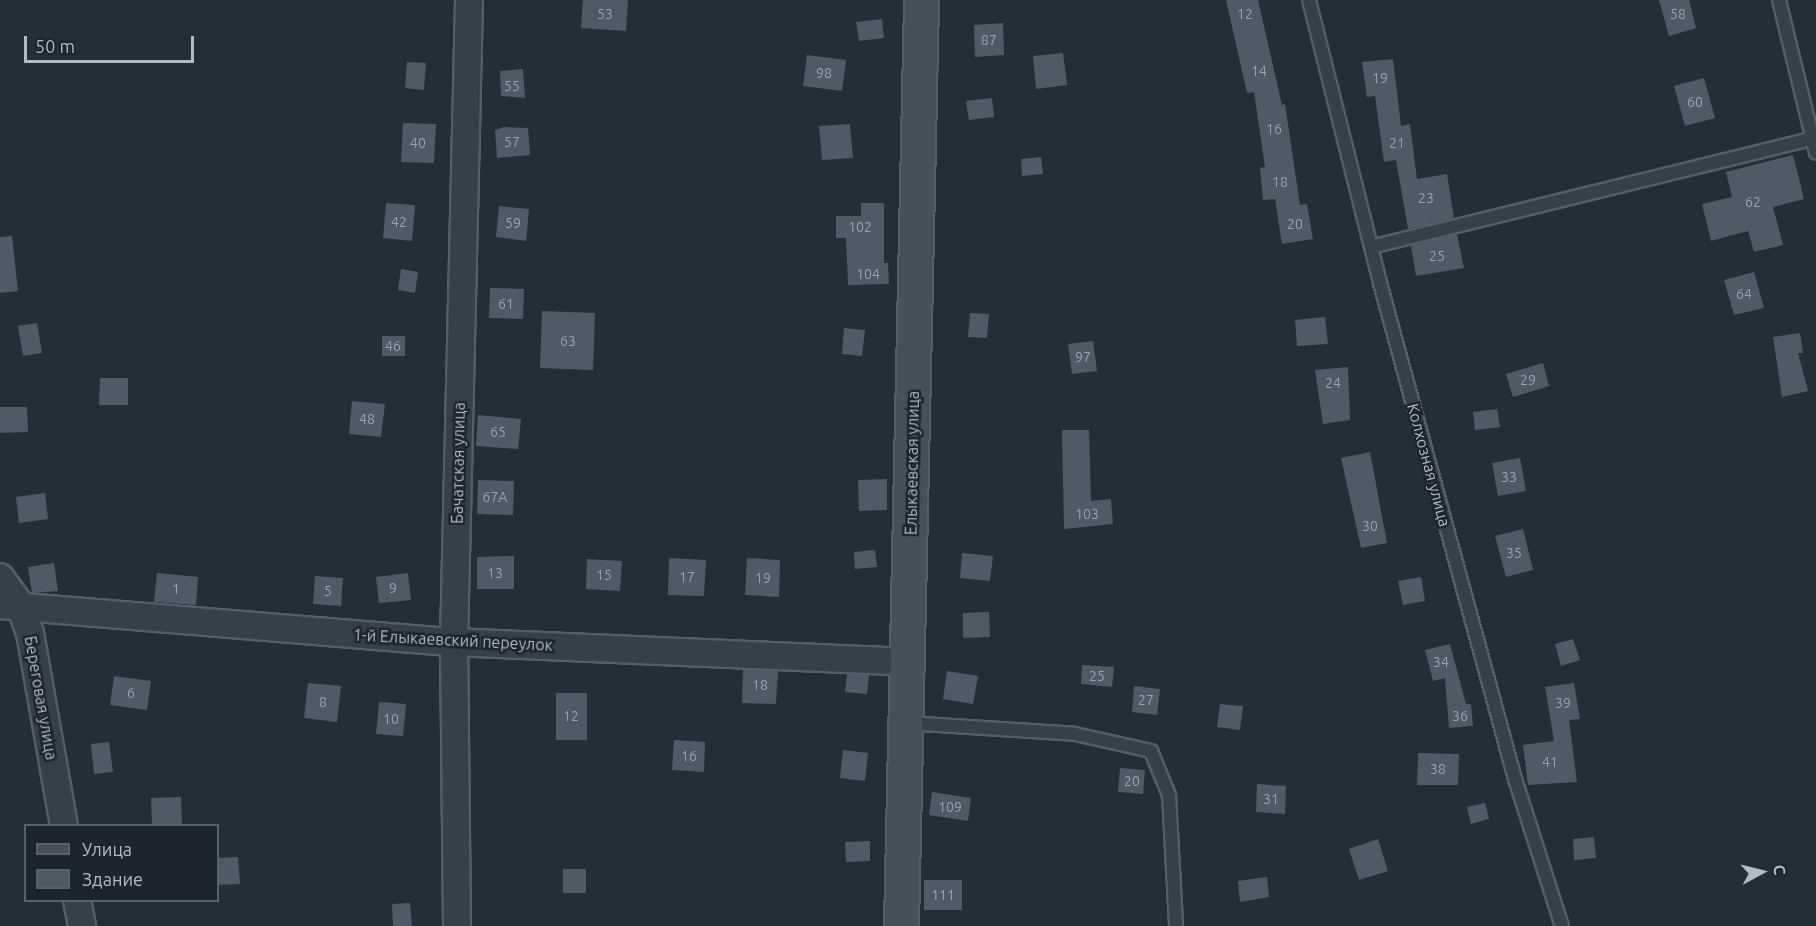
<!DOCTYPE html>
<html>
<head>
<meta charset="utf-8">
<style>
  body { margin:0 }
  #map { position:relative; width:1816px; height:926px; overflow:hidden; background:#232f37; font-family:Ubuntu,sans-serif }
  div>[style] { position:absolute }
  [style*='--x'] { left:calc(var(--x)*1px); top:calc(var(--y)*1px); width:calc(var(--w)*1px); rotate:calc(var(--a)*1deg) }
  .building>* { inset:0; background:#4e5b66 }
  .roads { filter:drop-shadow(2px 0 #545e66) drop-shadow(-2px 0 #545e66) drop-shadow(0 2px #545e66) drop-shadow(0 -2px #545e66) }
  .lane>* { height:12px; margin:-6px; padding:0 6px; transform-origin:6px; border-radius:6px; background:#364048 }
  .street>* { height:26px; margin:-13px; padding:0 13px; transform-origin:13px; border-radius:13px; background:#364048 }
  .secondary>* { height:33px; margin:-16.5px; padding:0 16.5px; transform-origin:16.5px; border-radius:16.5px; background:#45505b }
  span { translate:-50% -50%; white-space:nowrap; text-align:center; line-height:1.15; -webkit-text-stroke:5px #1c252d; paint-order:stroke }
  .number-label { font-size:14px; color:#98a3ac }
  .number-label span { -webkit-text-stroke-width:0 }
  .street-label { font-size:16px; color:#b1bbc4 }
  .legend { position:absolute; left:24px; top:824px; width:195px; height:78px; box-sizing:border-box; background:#1c252d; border:2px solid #586169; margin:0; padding:8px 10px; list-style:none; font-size:18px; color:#b1bbc4 }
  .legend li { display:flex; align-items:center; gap:12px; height:30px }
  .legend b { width:30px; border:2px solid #586169 }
  .north { position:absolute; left:1732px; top:842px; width:60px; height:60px; -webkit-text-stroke:4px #1c252d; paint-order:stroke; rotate:83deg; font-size:16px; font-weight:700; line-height:24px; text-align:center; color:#b1bbc4 }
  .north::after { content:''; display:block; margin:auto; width:21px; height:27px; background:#b1bbc4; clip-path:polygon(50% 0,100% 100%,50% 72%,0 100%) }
  .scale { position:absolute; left:24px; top:36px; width:170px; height:27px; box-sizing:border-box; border:3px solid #b1bbc4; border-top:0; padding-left:8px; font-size:18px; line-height:21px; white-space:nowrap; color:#b1bbc4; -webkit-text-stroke:4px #1c252d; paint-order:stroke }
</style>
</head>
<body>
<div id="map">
  <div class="building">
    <div style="clip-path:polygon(583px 0,628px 0,626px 31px,581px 28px)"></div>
    <div style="clip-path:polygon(1226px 0,1258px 0,1282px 105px,1285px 104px,1300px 205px,1307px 204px,1313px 239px,1282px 244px,1275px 199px,1263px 200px,1260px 168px,1265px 167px,1254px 92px,1247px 93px)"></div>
    <div style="clip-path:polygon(1659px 0,1689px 0,1696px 28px,1669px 36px)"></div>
    <div style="clip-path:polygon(882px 19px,884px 38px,859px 41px,856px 22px)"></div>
    <div style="clip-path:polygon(1003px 23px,1004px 55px,975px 57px,974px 25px)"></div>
    <div style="clip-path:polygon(1063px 53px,1067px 85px,1036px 89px,1033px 56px)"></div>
    <div style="clip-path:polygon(807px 55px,846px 60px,842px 91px,803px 86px)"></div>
    <div style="clip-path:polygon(1393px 59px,1401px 126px,1410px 124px,1417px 179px,1447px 174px,1454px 218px,1408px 229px,1396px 160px,1384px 162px,1375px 96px,1367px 97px,1362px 62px)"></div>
    <div style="clip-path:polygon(407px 62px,426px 63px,424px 90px,405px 88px)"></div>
    <div style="clip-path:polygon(523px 69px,525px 98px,501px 96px,500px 71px)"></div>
    <div style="clip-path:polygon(1704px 78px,1715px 118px,1685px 126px,1674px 86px)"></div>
    <div style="clip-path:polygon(992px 98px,994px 117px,969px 120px,966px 101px)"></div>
    <div style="clip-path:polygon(403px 123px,436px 124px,434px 163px,401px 162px)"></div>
    <div style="clip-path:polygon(850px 124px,853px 158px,822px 160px,819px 126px)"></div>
    <div style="clip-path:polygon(504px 127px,528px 128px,530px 155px,497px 158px,495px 130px)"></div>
    <div style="clip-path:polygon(1793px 155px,1804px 199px,1773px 207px,1783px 245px,1754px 252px,1748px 231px,1711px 241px,1702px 204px,1732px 197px,1726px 172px)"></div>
    <div style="clip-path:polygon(1041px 157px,1043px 174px,1022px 176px,1021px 159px)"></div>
    <div style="clip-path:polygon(386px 203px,415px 205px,412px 241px,383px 238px)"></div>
    <div style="clip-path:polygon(861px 203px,884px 203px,884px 263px,888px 263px,889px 284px,848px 285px,846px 238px,836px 238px,836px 216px,861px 216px)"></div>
    <div style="clip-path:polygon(499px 206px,529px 209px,526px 241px,496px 237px)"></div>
    <div style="clip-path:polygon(1457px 234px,1464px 268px,1416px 276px,1411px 246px)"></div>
    <div style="clip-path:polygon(12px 236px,18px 291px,0 293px,0 237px)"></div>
    <div style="clip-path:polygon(401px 269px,418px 272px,415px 293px,398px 290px)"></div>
    <div style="clip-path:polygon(1754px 272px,1764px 308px,1734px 315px,1724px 280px)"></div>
    <div style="clip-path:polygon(490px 288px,524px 289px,523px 319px,489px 318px)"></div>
    <div style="clip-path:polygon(542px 311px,595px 313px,593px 370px,540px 368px)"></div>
    <div style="clip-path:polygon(970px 313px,989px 314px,987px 338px,968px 337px)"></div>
    <div style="clip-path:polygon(1325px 317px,1328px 344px,1297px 346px,1295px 320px)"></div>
    <div style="clip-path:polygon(37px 323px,42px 353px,23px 356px,18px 326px)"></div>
    <div style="clip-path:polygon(844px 328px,865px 330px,862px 356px,842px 354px)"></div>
    <div style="clip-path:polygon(1800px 333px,1803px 353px,1798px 353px,1808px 391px,1782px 397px,1773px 337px)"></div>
    <div style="clip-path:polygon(382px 336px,405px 336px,405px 356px,382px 356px)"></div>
    <div style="clip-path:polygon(1093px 341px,1097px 371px,1072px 374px,1068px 344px)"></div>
    <div style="clip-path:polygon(1543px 363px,1549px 386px,1513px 397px,1506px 374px)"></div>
    <div style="clip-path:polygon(1348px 367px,1350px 420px,1323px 424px,1315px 370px)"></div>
    <div style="clip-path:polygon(100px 378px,128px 378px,128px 405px,99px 405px)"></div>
    <div style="clip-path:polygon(352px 401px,385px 404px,381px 437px,349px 434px)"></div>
    <div style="clip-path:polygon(0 407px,27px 407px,28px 432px,0 433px)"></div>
    <div style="clip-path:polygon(1497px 409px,1500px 427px,1475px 430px,1473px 412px)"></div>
    <div style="clip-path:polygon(478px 415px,521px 419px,518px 449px,476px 446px)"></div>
    <div style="clip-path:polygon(1062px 430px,1089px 430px,1091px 501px,1111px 499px,1113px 524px,1064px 529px)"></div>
    <div style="clip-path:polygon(1370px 452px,1387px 543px,1361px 548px,1341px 458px)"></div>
    <div style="clip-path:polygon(1520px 458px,1526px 491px,1498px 496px,1492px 463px)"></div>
    <div style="clip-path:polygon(887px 479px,887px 510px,859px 511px,858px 480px)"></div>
    <div style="clip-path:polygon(478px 480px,514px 481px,513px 515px,477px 514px)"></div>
    <div style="clip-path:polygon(45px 493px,48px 519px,19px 523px,16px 497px)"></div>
    <div style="clip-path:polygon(1523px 529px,1533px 570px,1506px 577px,1495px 536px)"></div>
    <div style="clip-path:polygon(875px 550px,877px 567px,855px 569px,854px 552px)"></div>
    <div style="clip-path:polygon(962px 553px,993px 556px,990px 581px,960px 578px)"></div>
    <div style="clip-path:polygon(514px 556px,514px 589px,477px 589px,477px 557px)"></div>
    <div style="clip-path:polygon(669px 558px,706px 560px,704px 596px,668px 595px)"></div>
    <div style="clip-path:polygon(747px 558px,780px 560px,779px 597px,745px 595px)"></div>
    <div style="clip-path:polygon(587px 559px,622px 561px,620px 591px,586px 589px)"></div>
    <div style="clip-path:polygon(54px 563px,58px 591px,32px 593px,28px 567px)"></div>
    <div style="clip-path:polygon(157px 573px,198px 577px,196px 605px,154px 602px)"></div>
    <div style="clip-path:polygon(408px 573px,411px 600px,379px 603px,376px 577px)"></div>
    <div style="clip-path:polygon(315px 576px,343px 578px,341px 606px,313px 604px)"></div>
    <div style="clip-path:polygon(1421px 577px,1425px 601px,1403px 605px,1398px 581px)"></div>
    <div style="clip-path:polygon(989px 612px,990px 637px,963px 638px,963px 613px)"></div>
    <div style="clip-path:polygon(1573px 639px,1580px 660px,1561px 666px,1555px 644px)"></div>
    <div style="clip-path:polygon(1450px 644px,1466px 704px,1471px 704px,1473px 726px,1449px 728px,1445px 678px,1433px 681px,1425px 650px)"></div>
    <div style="clip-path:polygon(1082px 665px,1114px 667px,1112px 687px,1081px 684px)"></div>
    <div style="clip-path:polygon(743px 670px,778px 671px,776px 704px,742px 703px)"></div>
    <div style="clip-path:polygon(947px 671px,978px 676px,973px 704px,943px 699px)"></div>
    <div style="clip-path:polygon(847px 674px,869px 675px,867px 694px,845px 692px)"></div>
    <div style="clip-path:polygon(114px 676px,151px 681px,147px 710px,110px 705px)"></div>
    <div style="clip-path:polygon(308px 683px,341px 686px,337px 722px,304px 718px)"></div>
    <div style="clip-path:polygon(1574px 683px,1580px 719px,1569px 720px,1577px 782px,1528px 785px,1523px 745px,1554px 741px,1545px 687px)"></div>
    <div style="clip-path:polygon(1134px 686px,1160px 689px,1157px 715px,1132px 712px)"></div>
    <div style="clip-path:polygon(556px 693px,587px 693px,587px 740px,556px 740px)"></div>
    <div style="clip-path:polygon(379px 702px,406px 704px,403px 736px,376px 734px)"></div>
    <div style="clip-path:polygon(1220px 704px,1243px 706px,1240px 730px,1217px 727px)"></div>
    <div style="clip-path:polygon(674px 740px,705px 742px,704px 772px,672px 770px)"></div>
    <div style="clip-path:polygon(109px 742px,113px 772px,94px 774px,91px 744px)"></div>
    <div style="clip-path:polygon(843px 750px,868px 753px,865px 781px,840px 778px)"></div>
    <div style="clip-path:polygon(1418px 753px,1459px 754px,1458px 785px,1417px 785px)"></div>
    <div style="clip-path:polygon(1120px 768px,1145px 770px,1143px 794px,1118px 792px)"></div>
    <div style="clip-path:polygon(1257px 784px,1286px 786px,1285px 814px,1256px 812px)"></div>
    <div style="clip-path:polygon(932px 792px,971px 798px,968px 821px,929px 815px)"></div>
    <div style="clip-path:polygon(181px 797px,182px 825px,152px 825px,151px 798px)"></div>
    <div style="clip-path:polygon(1485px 803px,1489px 819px,1471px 824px,1467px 807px)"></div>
    <div style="clip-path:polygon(1594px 837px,1596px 858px,1574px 860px,1573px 839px)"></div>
    <div style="clip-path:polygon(1378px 839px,1388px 871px,1359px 880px,1349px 849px)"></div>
    <div style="clip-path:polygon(870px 841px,870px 861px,846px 862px,845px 842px)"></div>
    <div style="clip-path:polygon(238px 857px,240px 884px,218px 885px,218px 858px)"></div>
    <div style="clip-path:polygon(563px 869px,586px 869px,586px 893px,563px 893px)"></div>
    <div style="clip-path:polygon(1267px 877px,1269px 897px,1240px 902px,1238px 881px)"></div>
    <div style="clip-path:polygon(924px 880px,962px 880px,962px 910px,924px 910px)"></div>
    <div style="clip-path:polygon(410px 903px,412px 926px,393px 926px,392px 904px)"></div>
  </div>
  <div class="roads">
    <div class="lane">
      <div style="--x:1309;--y:0;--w:292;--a:75.9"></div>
      <div style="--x:1380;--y:283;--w:514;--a:74.77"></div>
      <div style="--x:1515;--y:779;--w:154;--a:72.3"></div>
      <div style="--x:1779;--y:0;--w:157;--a:76.4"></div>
      <div style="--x:1371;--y:247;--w:458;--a:-13.8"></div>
      <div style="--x:907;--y:723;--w:168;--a:3.7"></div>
      <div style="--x:1075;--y:734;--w:78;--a:12.6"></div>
      <div style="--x:1151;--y:751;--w:48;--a:67.8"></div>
      <div style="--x:1169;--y:795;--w:131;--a:86.9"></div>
    </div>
    <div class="street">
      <div style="--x:0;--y:577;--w:32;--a:54"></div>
      <div style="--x:19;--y:603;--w:32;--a:70"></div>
      <div style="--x:30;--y:633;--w:196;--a:80"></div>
      <div style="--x:0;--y:605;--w:456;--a:4.7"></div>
      <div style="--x:454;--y:642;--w:454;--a:2.5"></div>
      <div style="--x:77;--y:900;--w:26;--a:79"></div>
      <div style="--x:457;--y:926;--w:284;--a:-90.6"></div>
      <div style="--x:454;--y:642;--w:642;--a:-88.66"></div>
    </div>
    <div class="secondary">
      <div style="--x:901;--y:926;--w:926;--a:-88.76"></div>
    </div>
  </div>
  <div class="number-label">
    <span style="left:605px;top:14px">53</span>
    <span style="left:1245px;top:14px">12</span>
    <span style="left:1678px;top:14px">58</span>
    <span style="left:989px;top:40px">87</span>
    <span style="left:1259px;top:71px">14</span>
    <span style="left:824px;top:73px">98</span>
    <span style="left:1380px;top:78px">19</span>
    <span style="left:512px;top:86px">55</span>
    <span style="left:1695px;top:102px">60</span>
    <span style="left:1274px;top:129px">16</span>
    <span style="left:512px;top:142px">57</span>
    <span style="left:418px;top:143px">40</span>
    <span style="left:1397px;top:143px">21</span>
    <span style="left:1280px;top:182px">18</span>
    <span style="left:1426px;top:198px">23</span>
    <span style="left:1753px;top:202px">62</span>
    <span style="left:399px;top:222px">42</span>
    <span style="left:513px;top:223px">59</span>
    <span style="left:1295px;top:224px">20</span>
    <span style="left:860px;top:227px">102</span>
    <span style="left:1437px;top:256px">25</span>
    <span style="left:868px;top:274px">104</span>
    <span style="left:1744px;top:294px">64</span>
    <span style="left:506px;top:304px">61</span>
    <span style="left:568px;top:341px">63</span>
    <span style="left:393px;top:346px">46</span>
    <span style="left:1083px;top:357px">97</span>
    <span style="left:1528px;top:380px">29</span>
    <span style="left:1333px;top:383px">24</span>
    <span style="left:367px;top:419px">48</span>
    <span style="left:498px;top:432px">65</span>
    <span style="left:1509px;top:477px">33</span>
    <span style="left:495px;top:497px">67А</span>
    <span style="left:1087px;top:514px">103</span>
    <span style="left:1370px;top:526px">30</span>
    <span style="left:1514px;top:553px">35</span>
    <span style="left:495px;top:573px">13</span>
    <span style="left:604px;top:575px">15</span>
    <span style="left:687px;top:577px">17</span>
    <span style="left:763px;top:578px">19</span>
    <span style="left:393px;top:588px">9</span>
    <span style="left:176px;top:589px">1</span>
    <span style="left:328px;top:591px">5</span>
    <span style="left:1441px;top:662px">34</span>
    <span style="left:1097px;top:676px">25</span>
    <span style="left:760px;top:685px">18</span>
    <span style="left:131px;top:693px">6</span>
    <span style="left:1146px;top:700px">27</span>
    <span style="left:323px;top:702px">8</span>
    <span style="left:1563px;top:703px">39</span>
    <span style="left:571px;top:716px">12</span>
    <span style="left:1460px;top:716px">36</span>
    <span style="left:391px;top:719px">10</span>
    <span style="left:689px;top:756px">16</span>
    <span style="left:1550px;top:762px">41</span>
    <span style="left:1438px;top:769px">38</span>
    <span style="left:1132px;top:781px">20</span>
    <span style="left:1271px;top:799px">31</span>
    <span style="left:950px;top:807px">109</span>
    <span style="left:943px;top:895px">111</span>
  </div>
  <div class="street-label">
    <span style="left:458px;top:463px;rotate:-89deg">Бачатская улица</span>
    <span style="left:912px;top:463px;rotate:-89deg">Елыкаевская улица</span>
    <span style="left:1429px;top:465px;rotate:75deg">Колхозная улица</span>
    <span style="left:453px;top:640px;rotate:3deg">1-й Елыкаевский переулок</span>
    <span style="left:41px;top:698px;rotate:80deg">Береговая улица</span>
  </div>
  <ul class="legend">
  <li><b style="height:8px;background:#45505b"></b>Улица</li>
  <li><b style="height:16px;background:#4e5b66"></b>Здание</li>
  </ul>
  <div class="north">С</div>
  <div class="scale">50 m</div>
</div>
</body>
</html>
